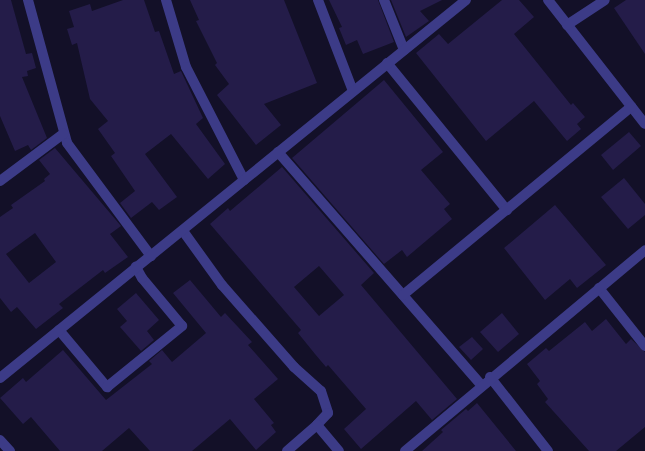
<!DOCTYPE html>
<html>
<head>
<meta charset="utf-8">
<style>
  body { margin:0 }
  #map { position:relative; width:645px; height:451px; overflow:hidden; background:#131028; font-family:Raleway,sans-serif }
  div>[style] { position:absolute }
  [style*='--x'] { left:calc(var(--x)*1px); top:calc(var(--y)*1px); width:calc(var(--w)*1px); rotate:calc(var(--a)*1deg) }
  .building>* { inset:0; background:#241c49 }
  .street>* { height:10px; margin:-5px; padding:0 5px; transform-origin:5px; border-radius:5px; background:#3c3b87 }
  span { translate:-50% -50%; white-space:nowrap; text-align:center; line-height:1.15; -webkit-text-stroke:3px #131028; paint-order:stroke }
</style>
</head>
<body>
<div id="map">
  <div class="building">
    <div style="clip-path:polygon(0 0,11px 0,26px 54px,32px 53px,36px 68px,27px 71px,28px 76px,22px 77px,47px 138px,31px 150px,28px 145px,15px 151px,0 116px)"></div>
    <div style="clip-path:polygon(123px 0,144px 0,155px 32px,159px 31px,174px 74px,181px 71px,203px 118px,196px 124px,225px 164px,208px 179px,171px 134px,145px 154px,177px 197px,159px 210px,152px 202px,131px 218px,120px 203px,135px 191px,111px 156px,115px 153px,98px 129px,108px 121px,90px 99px,77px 43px,72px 45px,67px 29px,74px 27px,69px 11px,90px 4px,92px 11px)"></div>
    <div style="clip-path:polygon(190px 0,284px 0,317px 83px,264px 104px,281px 125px,256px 145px,217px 95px,229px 84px,215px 65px,217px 63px,196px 21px,199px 20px)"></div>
    <div style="clip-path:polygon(329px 0,378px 0,394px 42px,363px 54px,357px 40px,346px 45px,339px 28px,342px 27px)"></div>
    <div style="clip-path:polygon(391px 0,442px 0,420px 11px,429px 21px,406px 37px)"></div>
    <div style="clip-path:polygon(502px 0,519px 0,534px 17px,514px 34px,571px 105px,573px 103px,585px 117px,577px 124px,581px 129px,567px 141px,534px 101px,486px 141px,416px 53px,439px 34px,448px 44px)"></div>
    <div style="clip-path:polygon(626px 0,645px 0,645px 54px,614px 8px)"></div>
    <div style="clip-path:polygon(384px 80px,443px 152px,421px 170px,450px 204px,444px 209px,452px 219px,407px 257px,402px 250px,384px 264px,292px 158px)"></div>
    <div style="clip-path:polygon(629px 132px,641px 146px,613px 170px,601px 155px)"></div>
    <div style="clip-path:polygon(evenodd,55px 148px,121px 226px,110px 234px,128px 257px,105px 273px,103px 270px,59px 304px,63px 308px,36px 329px,17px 307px,11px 312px,0 298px,0 217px,13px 208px,11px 205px,45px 181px,44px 179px,50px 174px,39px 160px,55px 148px,35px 233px,56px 262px,29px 283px,6px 254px,35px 233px)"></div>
    <div style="clip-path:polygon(evenodd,282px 167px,374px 273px,361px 285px,457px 399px,432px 420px,416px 401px,361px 449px,344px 429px,366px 409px,328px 365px,326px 367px,315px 354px,298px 333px,301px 330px,210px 224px,228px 208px,230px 211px,282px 167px,319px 266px,344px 295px,319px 316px,294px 287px,319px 266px)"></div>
    <div style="clip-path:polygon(624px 178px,645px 204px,645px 215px,628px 229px,601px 197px)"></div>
    <div style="clip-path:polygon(555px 205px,606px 265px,577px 288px,570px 279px,545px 300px,504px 248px)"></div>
    <div style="clip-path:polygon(190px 280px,221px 317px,225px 313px,252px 342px,248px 345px,278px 379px,254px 399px,274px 423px,271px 425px,276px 432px,256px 450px,230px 419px,192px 451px,150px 451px,129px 428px,102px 451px,60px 451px,31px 417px,23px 424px,0 398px,23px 378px,26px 382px,63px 350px,106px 400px,152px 364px,149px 361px,162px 350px,172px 362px,206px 333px,173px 293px)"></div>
    <div style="clip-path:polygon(136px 293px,159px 320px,147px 331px,154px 340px,141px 351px,120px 327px,127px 321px,117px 309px)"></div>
    <div style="clip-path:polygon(502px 313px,519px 334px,498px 352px,480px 332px)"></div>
    <div style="clip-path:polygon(606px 319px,626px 344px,631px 339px,645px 352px,645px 427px,616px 451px,589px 451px,545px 402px,548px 399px,537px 384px,540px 381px,527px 364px,546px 348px,549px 351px,585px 322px,592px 331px)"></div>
    <div style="clip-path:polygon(472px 337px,483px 349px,471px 360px,459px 347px)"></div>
    <div style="clip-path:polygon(477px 403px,516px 451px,422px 451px,443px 432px,441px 430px,466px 409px,468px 411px)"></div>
  </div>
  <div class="street">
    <div style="--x:28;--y:0;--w:148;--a:74.7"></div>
    <div style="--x:67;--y:143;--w:141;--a:53.4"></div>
    <div style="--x:166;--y:0;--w:70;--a:73.4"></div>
    <div style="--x:186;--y:67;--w:127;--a:62.8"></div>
    <div style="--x:318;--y:0;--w:97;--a:69"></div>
    <div style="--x:384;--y:0;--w:54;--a:68.2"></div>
    <div style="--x:548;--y:0;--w:157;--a:52"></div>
    <div style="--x:567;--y:25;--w:45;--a:-33.3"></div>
    <div style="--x:387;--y:63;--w:190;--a:50.8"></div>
    <div style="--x:278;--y:152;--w:309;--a:48.9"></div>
    <div style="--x:0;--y:181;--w:79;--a:-36.7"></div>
    <div style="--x:183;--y:231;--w:67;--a:54.2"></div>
    <div style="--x:222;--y:285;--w:109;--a:48.7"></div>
    <div style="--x:294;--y:367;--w:36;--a:42"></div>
    <div style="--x:321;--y:391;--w:23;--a:72"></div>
    <div style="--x:328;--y:413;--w:16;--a:133"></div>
    <div style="--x:599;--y:288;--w:74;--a:51.6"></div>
    <div style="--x:403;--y:295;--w:296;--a:-39.5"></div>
    <div style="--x:59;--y:330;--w:75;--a:49.9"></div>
    <div style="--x:107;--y:387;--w:97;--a:-39.1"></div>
    <div style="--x:182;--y:326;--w:62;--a:-129.8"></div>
    <div style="--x:142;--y:278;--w:13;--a:-119"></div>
    <div style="--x:490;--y:377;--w:94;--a:51.9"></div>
    <div style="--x:0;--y:378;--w:600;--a:-39.05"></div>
    <div style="--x:0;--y:440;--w:15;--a:48"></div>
    <div style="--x:287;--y:451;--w:40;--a:-41"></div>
    <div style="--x:317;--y:425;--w:34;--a:50"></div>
    <div style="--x:405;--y:451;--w:313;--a:-39.9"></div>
  </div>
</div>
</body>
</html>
